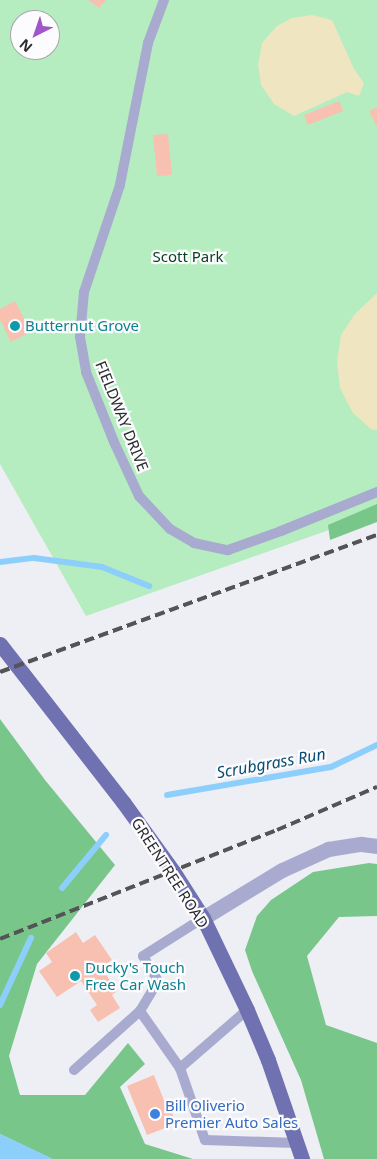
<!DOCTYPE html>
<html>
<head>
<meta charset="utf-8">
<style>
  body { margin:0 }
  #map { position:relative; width:377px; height:1159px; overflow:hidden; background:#eeeef5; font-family:"Noto Sans",sans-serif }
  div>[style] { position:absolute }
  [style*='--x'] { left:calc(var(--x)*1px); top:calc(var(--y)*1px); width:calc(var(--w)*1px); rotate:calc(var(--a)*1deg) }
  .green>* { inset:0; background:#b6edc0 }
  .forest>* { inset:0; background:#79c68b }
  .sand>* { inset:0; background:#efe5c0 }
  .water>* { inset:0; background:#8dcffb }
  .stream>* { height:6px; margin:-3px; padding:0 3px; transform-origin:3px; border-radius:3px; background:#8dcffb }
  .building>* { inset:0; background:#f8c0b1 }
  .service>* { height:10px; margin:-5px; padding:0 5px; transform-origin:5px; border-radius:5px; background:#a8abcf }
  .tertiary>* { height:15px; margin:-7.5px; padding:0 7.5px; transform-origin:7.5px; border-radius:7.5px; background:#a8abcf }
  .primary>* { height:15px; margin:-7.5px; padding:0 7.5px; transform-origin:7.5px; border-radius:7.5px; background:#6f71b1 }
  .rail>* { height:4px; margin-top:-2px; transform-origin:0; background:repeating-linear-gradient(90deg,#545457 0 10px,transparent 0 15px) }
  .dots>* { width:14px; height:14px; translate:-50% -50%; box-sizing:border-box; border:2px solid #fcfcfe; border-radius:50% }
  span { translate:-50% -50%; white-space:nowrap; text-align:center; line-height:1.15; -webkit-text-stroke:4.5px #fcfcfe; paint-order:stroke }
  .park-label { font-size:15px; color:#07431d }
  .culture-label { font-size:15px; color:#0d838f }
  .left { translate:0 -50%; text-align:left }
  .street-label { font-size:15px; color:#2b2b2d }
  .shop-label { font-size:15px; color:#366cbe }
  .water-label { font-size:16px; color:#094e72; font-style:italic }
  .north { position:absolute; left:10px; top:10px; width:50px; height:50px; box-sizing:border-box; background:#fcfcfe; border:1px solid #a8a8aa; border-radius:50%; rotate:221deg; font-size:14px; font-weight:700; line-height:20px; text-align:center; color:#2b2b2d }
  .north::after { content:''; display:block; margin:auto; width:18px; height:22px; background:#a056c9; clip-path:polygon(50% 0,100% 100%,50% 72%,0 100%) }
</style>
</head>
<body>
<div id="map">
  <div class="green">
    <div style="clip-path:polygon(evenodd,0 0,377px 0,377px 513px,86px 616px,0 464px,0 0,20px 20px,50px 20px,50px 50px,20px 50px,20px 20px)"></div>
  </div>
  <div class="forest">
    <div style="clip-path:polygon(377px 504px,377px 522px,330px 540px,328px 525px)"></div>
    <div style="clip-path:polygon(0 719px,45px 780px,115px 865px,37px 964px,9px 1056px,20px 1095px,85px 1095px,128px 1043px,145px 1064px,120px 1087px,145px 1144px,193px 1159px,52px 1159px,0 1134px)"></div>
    <div style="clip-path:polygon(369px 863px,377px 864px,377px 916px,339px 917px,307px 956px,326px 1025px,377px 1043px,377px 1159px,324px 1159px,301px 1080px,252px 971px,245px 950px,257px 916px,271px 900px,313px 872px)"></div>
  </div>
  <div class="sand">
    <div style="clip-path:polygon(312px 15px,332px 20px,354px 69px,364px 83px,359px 96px,347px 92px,294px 116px,274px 104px,261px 85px,258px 65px,262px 43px,277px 26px,292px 18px)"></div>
    <div style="clip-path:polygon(377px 293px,377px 430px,371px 429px,353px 413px,340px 388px,337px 362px,341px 335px,355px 314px)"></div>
  </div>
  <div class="water">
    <div style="clip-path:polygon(0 1134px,47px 1156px,52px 1159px,0 1159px)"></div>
  </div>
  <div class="stream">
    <div style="--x:0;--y:562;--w:34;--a:-7"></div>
    <div style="--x:34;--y:558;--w:69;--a:7.5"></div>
    <div style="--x:102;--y:567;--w:51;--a:22"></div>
    <div style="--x:167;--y:795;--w:166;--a:-9.7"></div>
    <div style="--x:331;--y:767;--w:51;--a:-25.6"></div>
    <div style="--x:62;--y:888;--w:69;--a:-50.3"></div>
    <div style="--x:0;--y:1005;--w:74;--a:-65.2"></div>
  </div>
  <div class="building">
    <div style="clip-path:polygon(88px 0,106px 0,99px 8px)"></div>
    <div style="clip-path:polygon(339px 101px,343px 111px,308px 125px,304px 115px)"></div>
    <div style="clip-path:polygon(377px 107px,377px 127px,369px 111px)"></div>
    <div style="clip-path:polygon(168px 134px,172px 175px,157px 176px,153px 135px)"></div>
    <div style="clip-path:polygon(15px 301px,31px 332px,11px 342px,0 320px,0 309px)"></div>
    <div style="clip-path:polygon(76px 932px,83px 943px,95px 935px,112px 960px,101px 967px,117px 991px,112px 995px,120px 1008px,98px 1022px,90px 1010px,97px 1005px,81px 981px,57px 997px,39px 971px,52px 962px,46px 953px)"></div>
    <div style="clip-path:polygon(154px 1075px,165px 1103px,168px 1102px,176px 1124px,147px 1135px,127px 1086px)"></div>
  </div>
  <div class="service">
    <div style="--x:164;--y:0;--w:46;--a:110.4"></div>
    <div style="--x:148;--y:43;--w:145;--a:101.2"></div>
    <div style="--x:120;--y:185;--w:113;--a:108.6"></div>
    <div style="--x:84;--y:292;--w:45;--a:95.1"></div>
    <div style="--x:80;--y:337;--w:36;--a:80"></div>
    <div style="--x:86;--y:372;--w:75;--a:68.2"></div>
    <div style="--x:114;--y:442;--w:60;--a:65.2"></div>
    <div style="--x:139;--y:496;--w:45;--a:46.8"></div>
    <div style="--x:170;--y:529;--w:28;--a:30"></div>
    <div style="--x:194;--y:543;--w:35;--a:12"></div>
    <div style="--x:228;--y:550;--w:56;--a:-19.7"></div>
    <div style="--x:281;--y:531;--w:104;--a:-22.1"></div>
    <div style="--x:247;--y:1010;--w:89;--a:139.1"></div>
    <div style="--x:180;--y:1068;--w:76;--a:70.9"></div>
    <div style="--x:205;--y:1140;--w:92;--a:1.9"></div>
    <div style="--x:180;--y:1068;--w:70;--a:-125.1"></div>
    <div style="--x:140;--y:1011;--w:35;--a:-59"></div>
    <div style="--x:158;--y:981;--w:29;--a:-121"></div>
    <div style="--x:143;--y:956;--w:71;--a:-32.3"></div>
    <div style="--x:74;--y:1070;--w:89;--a:-41.8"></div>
  </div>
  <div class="tertiary">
    <div style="--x:203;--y:918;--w:92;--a:-31.3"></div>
    <div style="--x:282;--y:870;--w:51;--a:-24.5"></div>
    <div style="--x:328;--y:849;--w:33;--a:-9"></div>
    <div style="--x:361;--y:844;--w:16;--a:7"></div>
  </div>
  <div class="primary">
    <div style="--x:0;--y:644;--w:200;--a:52.1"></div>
    <div style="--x:123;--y:802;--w:85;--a:54.1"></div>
    <div style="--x:173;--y:871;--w:56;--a:57.4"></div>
    <div style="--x:203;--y:918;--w:102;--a:64.4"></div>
    <div style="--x:247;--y:1010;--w:54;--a:67.2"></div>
    <div style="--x:268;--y:1060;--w:105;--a:71"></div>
  </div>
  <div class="rail">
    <div style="--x:0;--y:672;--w:401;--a:-20"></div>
    <div style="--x:0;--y:939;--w:298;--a:-21.5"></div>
    <div style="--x:277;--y:830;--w:109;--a:-23.3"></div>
  </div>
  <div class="dots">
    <div style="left:15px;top:326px;background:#0f9aa8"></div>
    <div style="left:75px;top:976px;background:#0f9aa8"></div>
    <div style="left:155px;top:1114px;background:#3f7fe0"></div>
  </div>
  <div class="park-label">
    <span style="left:188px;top:257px">Scott Park</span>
  </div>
  <div class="culture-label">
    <span class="left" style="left:25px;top:326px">Butternut Grove</span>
    <span class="left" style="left:85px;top:976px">Ducky's Touch<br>Free Car Wash</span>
  </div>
  <div class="street-label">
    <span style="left:122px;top:416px;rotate:68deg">FIELDWAY DRIVE</span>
    <span style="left:170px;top:873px;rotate:57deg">GREENTREE ROAD</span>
  </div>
  <div class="shop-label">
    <span class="left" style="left:165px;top:1114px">Bill Oliverio<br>Premier Auto Sales</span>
  </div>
  <div class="water-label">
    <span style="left:271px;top:763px;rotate:-10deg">Scrubgrass Run</span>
  </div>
  <div class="north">N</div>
</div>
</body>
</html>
